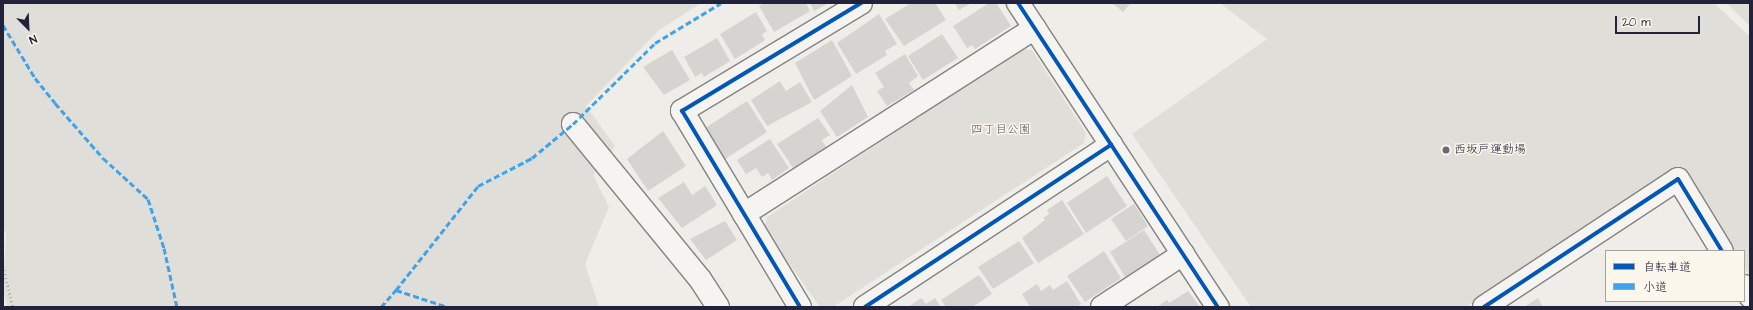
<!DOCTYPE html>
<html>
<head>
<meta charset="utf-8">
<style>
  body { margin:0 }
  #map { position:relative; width:1753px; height:310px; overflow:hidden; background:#efede8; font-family:"Architects Daughter","Klee One",sans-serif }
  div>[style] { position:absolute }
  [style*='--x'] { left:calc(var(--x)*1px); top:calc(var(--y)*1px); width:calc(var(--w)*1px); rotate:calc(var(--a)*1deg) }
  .green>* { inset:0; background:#e0ded9 }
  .building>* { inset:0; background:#d6d4d1 }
  .path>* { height:2.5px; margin-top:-1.25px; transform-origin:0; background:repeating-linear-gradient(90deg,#afaeae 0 1px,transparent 0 4px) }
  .roads { filter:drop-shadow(1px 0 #838284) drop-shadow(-1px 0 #838284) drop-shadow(0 1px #838284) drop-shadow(0 -1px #838284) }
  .minor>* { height:22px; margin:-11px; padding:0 11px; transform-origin:11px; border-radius:11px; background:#f5f4f0 }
  .quiet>* { height:3px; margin-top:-1.5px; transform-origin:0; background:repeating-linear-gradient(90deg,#3ea2ec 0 6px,transparent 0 9px) }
  .cycleway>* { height:4px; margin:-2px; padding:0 2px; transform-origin:2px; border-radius:2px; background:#0057b8 }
  .dots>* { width:11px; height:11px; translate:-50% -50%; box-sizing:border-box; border:2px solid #fbf7ec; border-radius:50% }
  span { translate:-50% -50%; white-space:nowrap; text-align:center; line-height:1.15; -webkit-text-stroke:3px #fbf7ec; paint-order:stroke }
  .park-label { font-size:12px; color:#575766 }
  .poi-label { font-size:12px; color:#22223b }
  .left { translate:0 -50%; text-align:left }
  .frame { position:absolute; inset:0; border:4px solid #22223b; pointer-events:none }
  .legend { position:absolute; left:1605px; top:250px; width:140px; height:52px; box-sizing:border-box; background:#fbf7ec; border:1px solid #a4a2a5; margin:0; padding:5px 7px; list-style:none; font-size:12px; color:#22223b }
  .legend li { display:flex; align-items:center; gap:8px; height:20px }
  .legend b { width:20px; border:1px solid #a4a2a5 }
  .north { position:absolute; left:8px; top:8px; width:40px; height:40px; -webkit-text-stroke:3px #fbf7ec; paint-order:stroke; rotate:156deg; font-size:11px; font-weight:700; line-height:16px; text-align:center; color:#22223b }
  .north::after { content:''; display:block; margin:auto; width:14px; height:18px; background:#22223b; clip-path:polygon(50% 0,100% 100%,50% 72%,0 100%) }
  .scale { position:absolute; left:1615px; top:16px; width:85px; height:18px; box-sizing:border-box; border:2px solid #22223b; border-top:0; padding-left:5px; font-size:12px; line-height:14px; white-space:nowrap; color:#22223b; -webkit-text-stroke:3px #fbf7ec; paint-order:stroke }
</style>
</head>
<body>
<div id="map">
  <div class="green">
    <div style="clip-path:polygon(3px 3px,701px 3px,658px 31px,586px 106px,615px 146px,593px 175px,609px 207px,585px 264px,599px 307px,7px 307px,3px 288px,6px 233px,3px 228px)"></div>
    <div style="clip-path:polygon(1220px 3px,1714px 3px,1750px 37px,1750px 277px,1744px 267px,1744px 251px,1734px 251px,1683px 166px,1466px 307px,1251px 307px,1132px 134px,1267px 39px)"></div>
    <div style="clip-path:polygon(1726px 3px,1750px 3px,1750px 26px)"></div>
    <div style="clip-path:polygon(1021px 49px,1032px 50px,1086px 133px,1084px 143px,833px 307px,820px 307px,764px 229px,767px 217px)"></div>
  </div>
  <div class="building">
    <div style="clip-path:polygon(764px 3px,806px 3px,810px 11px,774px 32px,759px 6px)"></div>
    <div style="clip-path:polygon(810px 3px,829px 3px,814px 11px)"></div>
    <div style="clip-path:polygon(911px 3px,935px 3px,946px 20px,904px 46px,885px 19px)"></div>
    <div style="clip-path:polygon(955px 3px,971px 3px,959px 10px)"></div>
    <div style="clip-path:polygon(989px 3px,996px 3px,1011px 26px,975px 49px,972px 45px,967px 48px,953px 26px)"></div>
    <div style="clip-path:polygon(1112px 3px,1131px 3px,1123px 12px)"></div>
    <div style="clip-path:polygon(756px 12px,767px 31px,762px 34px,765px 40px,735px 59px,720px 34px)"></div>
    <div style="clip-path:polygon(879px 14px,897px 44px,885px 51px,887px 55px,856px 74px,837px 43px)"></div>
    <div style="clip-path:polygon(942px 34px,958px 58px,923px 80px,908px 56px)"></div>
    <div style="clip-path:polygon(717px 38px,730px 61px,704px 77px,702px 73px,695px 77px,684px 57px)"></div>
    <div style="clip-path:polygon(832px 40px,852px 76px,814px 100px,795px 63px)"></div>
    <div style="clip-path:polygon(672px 50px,690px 80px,664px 95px,643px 67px)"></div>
    <div style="clip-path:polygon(905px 54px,918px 76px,909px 83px,914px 90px,887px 106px,877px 91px,884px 87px,875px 73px)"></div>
    <div style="clip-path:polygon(780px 81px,786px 91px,800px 82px,812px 102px,767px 126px,751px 100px)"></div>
    <div style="clip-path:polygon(852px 85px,868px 117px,837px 137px,820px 111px)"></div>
    <div style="clip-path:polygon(747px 101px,767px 132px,722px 161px,702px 130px)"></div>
    <div style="clip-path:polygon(818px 118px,830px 135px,822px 140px,826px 147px,793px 168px,777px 144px)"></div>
    <div style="clip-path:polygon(663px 131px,686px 166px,648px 191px,627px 159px)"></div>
    <div style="clip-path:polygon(770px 139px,789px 168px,772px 180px,768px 173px,762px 177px,756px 168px,746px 174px,737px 160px)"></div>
    <div style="clip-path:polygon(1107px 176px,1127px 206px,1086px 233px,1067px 203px)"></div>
    <div style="clip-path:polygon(684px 182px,692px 195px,705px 186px,717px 205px,682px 228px,658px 198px)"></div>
    <div style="clip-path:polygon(1062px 200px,1084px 234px,1038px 263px,1022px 238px,1045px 220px,1043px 218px,1049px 214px,1047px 210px)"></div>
    <div style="clip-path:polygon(1134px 204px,1148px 226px,1126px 241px,1111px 219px)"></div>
    <div style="clip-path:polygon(725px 221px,737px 240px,706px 260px,690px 239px)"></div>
    <div style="clip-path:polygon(1144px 230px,1160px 255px,1125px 277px,1110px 252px)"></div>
    <div style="clip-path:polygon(1019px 241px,1034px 263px,993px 289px,978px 267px)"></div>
    <div style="clip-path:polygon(1104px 251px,1121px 278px,1085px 302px,1067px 276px)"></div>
    <div style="clip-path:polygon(979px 275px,992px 294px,972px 307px,946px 307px,941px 300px)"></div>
    <div style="clip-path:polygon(1067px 281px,1081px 304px,1077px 307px,1030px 307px,1022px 294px,1037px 284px,1041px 291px,1050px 285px,1053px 290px)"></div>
    <div style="clip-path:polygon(1188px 291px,1200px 307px,1157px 307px,1167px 300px,1169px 303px)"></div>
    <div style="clip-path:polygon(921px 298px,926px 304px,935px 298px,941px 307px,908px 307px)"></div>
    <div style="clip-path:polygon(1538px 298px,1543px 307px,1524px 307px)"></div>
  </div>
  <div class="path">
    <div style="--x:3;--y:266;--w:42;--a:76.3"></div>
  </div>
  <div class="roads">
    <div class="minor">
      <div style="--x:1018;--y:3;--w:364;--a:56.7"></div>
      <div style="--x:573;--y:124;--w:200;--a:50.7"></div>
      <div style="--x:700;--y:279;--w:33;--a:57"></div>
      <div style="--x:744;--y:214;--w:345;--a:-32.6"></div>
      <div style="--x:1744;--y:286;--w:12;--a:59"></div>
      <div style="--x:800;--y:307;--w:229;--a:-121"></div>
      <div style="--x:682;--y:111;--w:209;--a:-31.1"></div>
      <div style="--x:865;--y:307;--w:295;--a:-33.4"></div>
      <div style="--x:1102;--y:307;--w:97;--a:-33.2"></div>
      <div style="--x:1484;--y:307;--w:232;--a:-33.4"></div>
      <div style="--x:1678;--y:179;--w:84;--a:58.6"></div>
    </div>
  </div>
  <div class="quiet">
    <div style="--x:3;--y:25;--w:62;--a:58.9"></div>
    <div style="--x:35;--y:78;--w:32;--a:51"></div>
    <div style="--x:55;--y:103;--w:73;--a:48.9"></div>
    <div style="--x:103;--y:158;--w:61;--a:42.3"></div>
    <div style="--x:148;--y:199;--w:52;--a:71.9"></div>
    <div style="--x:164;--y:248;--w:60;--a:77.6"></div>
    <div style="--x:396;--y:290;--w:132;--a:-51.7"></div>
    <div style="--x:478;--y:186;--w:61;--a:-27.4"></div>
    <div style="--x:532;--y:158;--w:53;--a:-39.7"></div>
    <div style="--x:573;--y:124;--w:115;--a:-44.6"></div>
    <div style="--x:655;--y:43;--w:77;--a:-31.2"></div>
    <div style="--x:381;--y:307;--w:23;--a:-49"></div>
    <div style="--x:396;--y:290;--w:55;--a:18.1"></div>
  </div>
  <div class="cycleway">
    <div style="--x:1018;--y:3;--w:364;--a:56.7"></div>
    <div style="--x:800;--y:307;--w:229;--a:-121"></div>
    <div style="--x:682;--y:111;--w:209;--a:-31.1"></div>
    <div style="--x:865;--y:307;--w:295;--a:-33.4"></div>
    <div style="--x:1484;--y:307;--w:232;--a:-33.4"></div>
    <div style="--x:1678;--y:179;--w:84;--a:58.6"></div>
  </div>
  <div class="dots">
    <div style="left:1446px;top:150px;background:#6a6978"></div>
  </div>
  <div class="park-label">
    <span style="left:1001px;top:130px">四丁目公園</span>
  </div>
  <div class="poi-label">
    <span class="left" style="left:1454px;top:150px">西坂戸運動場</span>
  </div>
  <div class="frame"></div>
  <ul class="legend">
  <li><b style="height:5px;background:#0057b8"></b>自転車道</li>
  <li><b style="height:5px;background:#3ea2ec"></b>小道</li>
  </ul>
  <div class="north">N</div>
  <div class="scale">20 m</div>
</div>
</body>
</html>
